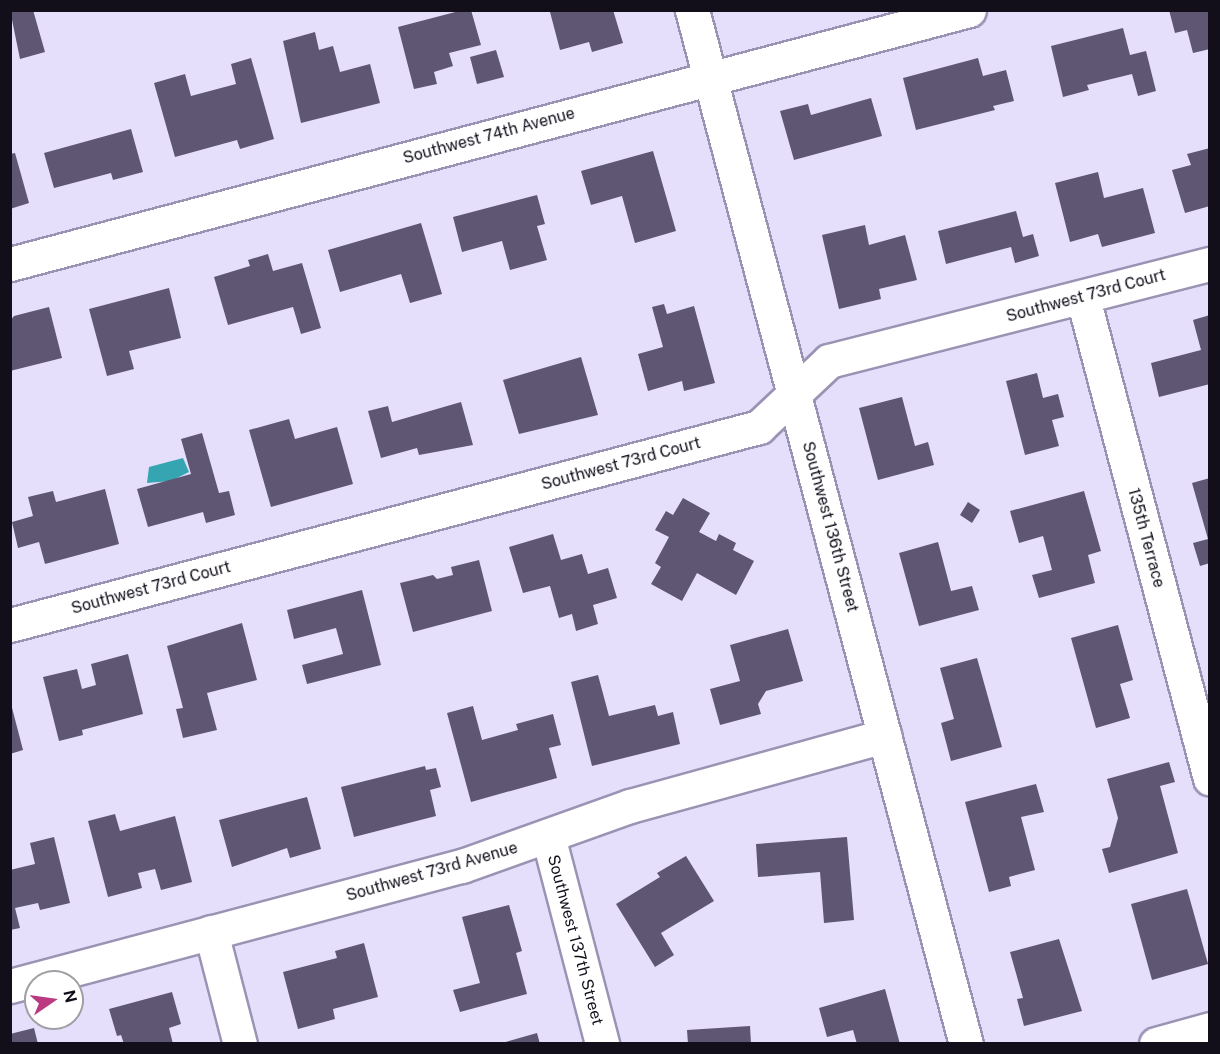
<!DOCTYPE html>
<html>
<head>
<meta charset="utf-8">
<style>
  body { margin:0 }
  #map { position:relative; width:1220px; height:1054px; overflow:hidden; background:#e6dffb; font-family:"Public Sans",sans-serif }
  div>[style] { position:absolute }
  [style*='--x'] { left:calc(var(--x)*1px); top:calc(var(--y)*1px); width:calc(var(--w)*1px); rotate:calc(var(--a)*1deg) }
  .water>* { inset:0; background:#35a6b1 }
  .building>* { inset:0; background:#5e5673 }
  .roads { filter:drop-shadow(2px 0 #9b93b3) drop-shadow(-2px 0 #9b93b3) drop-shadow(0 2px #9b93b3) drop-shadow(0 -2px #9b93b3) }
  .minor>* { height:33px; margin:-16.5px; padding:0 16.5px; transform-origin:16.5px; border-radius:16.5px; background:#fff }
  span { translate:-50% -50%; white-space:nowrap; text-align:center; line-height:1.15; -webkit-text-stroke:6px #fff; paint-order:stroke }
  .street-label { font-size:16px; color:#120f1b }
  .frame { position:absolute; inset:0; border:12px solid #120f1b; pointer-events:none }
  .north { position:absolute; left:24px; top:970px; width:60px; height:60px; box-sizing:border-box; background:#fff; border:2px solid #a09fa4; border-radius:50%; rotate:77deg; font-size:16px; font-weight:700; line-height:24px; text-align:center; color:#120f1b }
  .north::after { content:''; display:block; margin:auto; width:21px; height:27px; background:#bb3981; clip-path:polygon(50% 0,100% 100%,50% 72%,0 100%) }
</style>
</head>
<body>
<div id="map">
  <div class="water">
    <div style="clip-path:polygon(183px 458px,189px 472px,171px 481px,147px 483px,149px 467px)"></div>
  </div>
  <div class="building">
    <div style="clip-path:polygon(10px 10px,33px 10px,45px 52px,20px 59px)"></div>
    <div style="clip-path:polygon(463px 10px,471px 10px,481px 45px,449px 53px,453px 66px,434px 72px,437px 84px,414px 89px,398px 27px)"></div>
    <div style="clip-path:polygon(553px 10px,613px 10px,623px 43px,592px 52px,589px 42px,560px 50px,550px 12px)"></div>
    <div style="clip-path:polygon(1169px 10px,1210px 10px,1210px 49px,1193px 53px,1187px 30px,1175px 33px)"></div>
    <div style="clip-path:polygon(1123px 28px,1130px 55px,1146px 51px,1156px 91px,1138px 96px,1132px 74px,1087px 85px,1089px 90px,1063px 97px,1051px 46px)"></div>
    <div style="clip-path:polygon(315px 32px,319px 50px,333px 46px,340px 72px,370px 64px,380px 103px,301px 123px,283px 41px)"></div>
    <div style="clip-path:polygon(496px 50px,504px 77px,477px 84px,470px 57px)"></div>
    <div style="clip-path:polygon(251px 58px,274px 139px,240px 149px,237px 140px,175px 157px,154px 83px,185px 74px,191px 96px,236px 84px,231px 64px)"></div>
    <div style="clip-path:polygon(978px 58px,983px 76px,1006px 70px,1014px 101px,993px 106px,995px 110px,916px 130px,903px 78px)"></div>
    <div style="clip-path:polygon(871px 98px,882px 136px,794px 160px,780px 111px,808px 104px,811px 115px)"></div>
    <div style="clip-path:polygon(131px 129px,143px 172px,113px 180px,111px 173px,54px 188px,44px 153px)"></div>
    <div style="clip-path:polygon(1210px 148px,1210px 206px,1185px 213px,1172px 170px,1191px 165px,1187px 154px)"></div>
    <div style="clip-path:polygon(653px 151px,676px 231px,635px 243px,622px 196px,591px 205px,581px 171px)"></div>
    <div style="clip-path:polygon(15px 153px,29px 203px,10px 209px,10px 154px)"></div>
    <div style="clip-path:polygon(1098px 172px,1104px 198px,1143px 188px,1155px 233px,1102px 247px,1098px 234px,1070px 242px,1055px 183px)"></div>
    <div style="clip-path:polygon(537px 195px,545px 224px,537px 226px,547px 260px,510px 270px,502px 241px,462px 252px,453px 217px)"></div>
    <div style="clip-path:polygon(1016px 211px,1023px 237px,1033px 234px,1039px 256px,1015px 263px,1011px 247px,946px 264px,938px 231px)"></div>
    <div style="clip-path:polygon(421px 223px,442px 294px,410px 303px,401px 274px,340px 292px,328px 250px)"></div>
    <div style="clip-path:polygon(865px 225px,869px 245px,905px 235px,917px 280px,879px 289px,881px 299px,839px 309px,822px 235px)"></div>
    <div style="clip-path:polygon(268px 254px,273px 271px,302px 263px,321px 328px,301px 334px,293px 307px,228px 325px,214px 277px,250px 266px,248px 260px)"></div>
    <div style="clip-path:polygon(169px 288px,181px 338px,129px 351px,134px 369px,107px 376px,89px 309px)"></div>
    <div style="clip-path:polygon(664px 304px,667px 314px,694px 306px,715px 383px,684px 391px,682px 381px,648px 391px,638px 354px,663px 347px,652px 307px)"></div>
    <div style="clip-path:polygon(49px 307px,62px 358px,10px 371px,10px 321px,14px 316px)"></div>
    <div style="clip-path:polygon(1210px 315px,1210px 384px,1159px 397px,1151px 363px,1201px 350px,1193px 320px)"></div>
    <div style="clip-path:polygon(581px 357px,598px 415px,519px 434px,503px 380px)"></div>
    <div style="clip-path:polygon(1037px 373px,1043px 398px,1058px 394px,1064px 417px,1052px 420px,1059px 446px,1025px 455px,1006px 381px)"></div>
    <div style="clip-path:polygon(902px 397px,915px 446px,928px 442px,934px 465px,878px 480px,859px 408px)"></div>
    <div style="clip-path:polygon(461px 402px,473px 445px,419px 455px,417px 448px,381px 458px,368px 411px,388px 406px,392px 422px)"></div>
    <div style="clip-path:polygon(289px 419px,295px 439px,337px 427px,353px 484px,271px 507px,249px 430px)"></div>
    <div style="clip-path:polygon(202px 433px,219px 493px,229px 491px,235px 515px,206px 523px,203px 512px,148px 527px,137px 489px,191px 474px,181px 439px)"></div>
    <div style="clip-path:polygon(1210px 478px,1210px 563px,1200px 566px,1193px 543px,1208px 539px,1192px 483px)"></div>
    <div style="clip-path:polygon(105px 489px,119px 544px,45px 564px,39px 542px,18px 548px,12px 522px,33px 516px,28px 497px,53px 491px,56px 502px)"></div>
    <div style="clip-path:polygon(1084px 491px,1101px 551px,1088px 555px,1095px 583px,1039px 598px,1032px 575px,1052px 570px,1043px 536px,1019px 543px,1010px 511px)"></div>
    <div style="clip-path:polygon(683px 498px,710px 513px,699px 532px,716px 541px,719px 534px,736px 543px,733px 550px,754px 561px,736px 595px,697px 573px,682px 601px,651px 584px,661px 567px,655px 563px,669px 537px,655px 530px,666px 511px,673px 515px)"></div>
    <div style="clip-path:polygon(968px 502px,980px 510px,972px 523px,960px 515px)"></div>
    <div style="clip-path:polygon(553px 534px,561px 560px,582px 554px,588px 574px,608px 568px,617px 598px,593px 605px,598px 624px,576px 631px,572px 614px,559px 618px,550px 586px,523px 593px,509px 547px)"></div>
    <div style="clip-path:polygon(938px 542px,951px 591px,972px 586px,979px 610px,919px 626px,899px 553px)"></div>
    <div style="clip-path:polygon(479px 560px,492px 611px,413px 632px,400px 583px,433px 575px,437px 579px,453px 575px,451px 567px)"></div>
    <div style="clip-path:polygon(362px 590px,381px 665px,307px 684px,302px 665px,343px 654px,336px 628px,294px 639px,287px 610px)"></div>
    <div style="clip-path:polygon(242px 623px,257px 680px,207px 693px,217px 730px,183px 738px,176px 709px,183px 708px,167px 646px)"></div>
    <div style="clip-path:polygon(1118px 625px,1133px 680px,1120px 684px,1130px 718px,1096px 728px,1071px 638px)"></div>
    <div style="clip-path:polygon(788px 629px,803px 681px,766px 691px,758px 704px,761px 714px,720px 725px,710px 689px,740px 681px,730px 645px)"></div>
    <div style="clip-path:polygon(128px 654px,143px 714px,82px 730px,83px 735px,59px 741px,43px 677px,77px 669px,82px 689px,96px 685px,91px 664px)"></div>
    <div style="clip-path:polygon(977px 658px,1002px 747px,951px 761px,941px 723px,954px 719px,940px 668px)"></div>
    <div style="clip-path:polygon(598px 675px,609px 716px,655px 705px,658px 716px,673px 712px,680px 744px,592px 766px,571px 682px)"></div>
    <div style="clip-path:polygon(11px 704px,23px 750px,10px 754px,10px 705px)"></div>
    <div style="clip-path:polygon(473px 706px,482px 740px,518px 730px,516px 724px,553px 714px,561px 745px,549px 748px,557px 778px,471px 802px,447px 713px)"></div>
    <div style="clip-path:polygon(1169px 762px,1175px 782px,1160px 786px,1178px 853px,1109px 873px,1102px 849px,1110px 847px,1118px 818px,1107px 779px)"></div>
    <div style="clip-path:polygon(425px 766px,426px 770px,436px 768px,441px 787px,430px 790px,436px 816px,354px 837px,341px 787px)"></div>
    <div style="clip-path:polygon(1036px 784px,1044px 812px,1021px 817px,1035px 870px,1009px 877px,1011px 886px,989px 892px,965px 802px)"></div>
    <div style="clip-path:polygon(307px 797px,321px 849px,290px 858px,287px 848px,232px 867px,219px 820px)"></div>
    <div style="clip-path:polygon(115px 814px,120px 831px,175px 816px,192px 882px,161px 890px,155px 869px,138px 873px,142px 888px,108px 897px,88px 821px)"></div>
    <div style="clip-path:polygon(54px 837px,70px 903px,40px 910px,38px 903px,15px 908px,20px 928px,10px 930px,10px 870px,35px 864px,30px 843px)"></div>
    <div style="clip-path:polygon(847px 837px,854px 920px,824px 923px,820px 872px,758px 877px,756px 844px)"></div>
    <div style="clip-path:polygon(686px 856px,714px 901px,661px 933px,674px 955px,655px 967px,616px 904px,660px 877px,657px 873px)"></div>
    <div style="clip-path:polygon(1187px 889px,1208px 964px,1152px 980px,1131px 904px)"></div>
    <div style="clip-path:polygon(509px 905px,522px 951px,516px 953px,527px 994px,460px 1012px,453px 990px,480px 983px,462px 917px)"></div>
    <div style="clip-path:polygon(1059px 939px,1082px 1011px,1024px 1026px,1017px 999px,1023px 998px,1010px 952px)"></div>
    <div style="clip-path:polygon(364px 943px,378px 997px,333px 1009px,335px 1019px,298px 1029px,283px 972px,337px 958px,335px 951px)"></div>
    <div style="clip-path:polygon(885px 989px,900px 1044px,857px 1044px,853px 1030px,827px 1037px,819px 1008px)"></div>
    <div style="clip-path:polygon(172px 992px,181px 1024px,169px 1028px,173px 1044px,124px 1044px,121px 1035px,117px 1036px,109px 1009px)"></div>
    <div style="clip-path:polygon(750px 1026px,751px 1044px,688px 1044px,687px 1030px)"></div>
    <div style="clip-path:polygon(34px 1028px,38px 1044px,10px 1044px,10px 1034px)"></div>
    <div style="clip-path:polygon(537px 1033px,540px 1044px,502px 1044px,502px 1043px)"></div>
  </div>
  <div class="roads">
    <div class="minor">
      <div style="--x:692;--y:10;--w:1070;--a:75.16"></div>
      <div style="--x:10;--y:264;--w:992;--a:-14.83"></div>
      <div style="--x:1083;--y:298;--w:497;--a:75.2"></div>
      <div style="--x:10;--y:625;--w:775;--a:-14.81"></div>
      <div style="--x:759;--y:427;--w:96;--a:-43.3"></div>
      <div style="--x:829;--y:361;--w:393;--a:-14.3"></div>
      <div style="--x:548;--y:836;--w:215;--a:75.4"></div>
      <div style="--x:211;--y:932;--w:116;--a:75.5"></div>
      <div style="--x:10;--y:986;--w:468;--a:-14.9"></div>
      <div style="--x:462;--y:866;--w:178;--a:-19.7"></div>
      <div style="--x:630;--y:806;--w:264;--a:-15.4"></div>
      <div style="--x:1156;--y:1044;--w:56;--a:-15.5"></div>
    </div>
  </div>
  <div class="street-label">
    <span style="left:489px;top:136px;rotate:-15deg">Southwest 74th Avenue</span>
    <span style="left:1086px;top:296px;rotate:-15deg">Southwest 73rd Court</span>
    <span style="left:621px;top:464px;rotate:-15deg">Southwest 73rd Court</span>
    <span style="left:830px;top:527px;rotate:75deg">Southwest 136th Street</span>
    <span style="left:1146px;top:538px;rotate:75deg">135th Terrace</span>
    <span style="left:151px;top:588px;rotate:-15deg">Southwest 73rd Court</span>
    <span style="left:432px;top:872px;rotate:-16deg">Southwest 73rd Avenue</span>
    <span style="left:575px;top:940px;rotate:75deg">Southwest 137th Street</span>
  </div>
  <div class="frame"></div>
  <div class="north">N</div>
</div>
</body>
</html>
